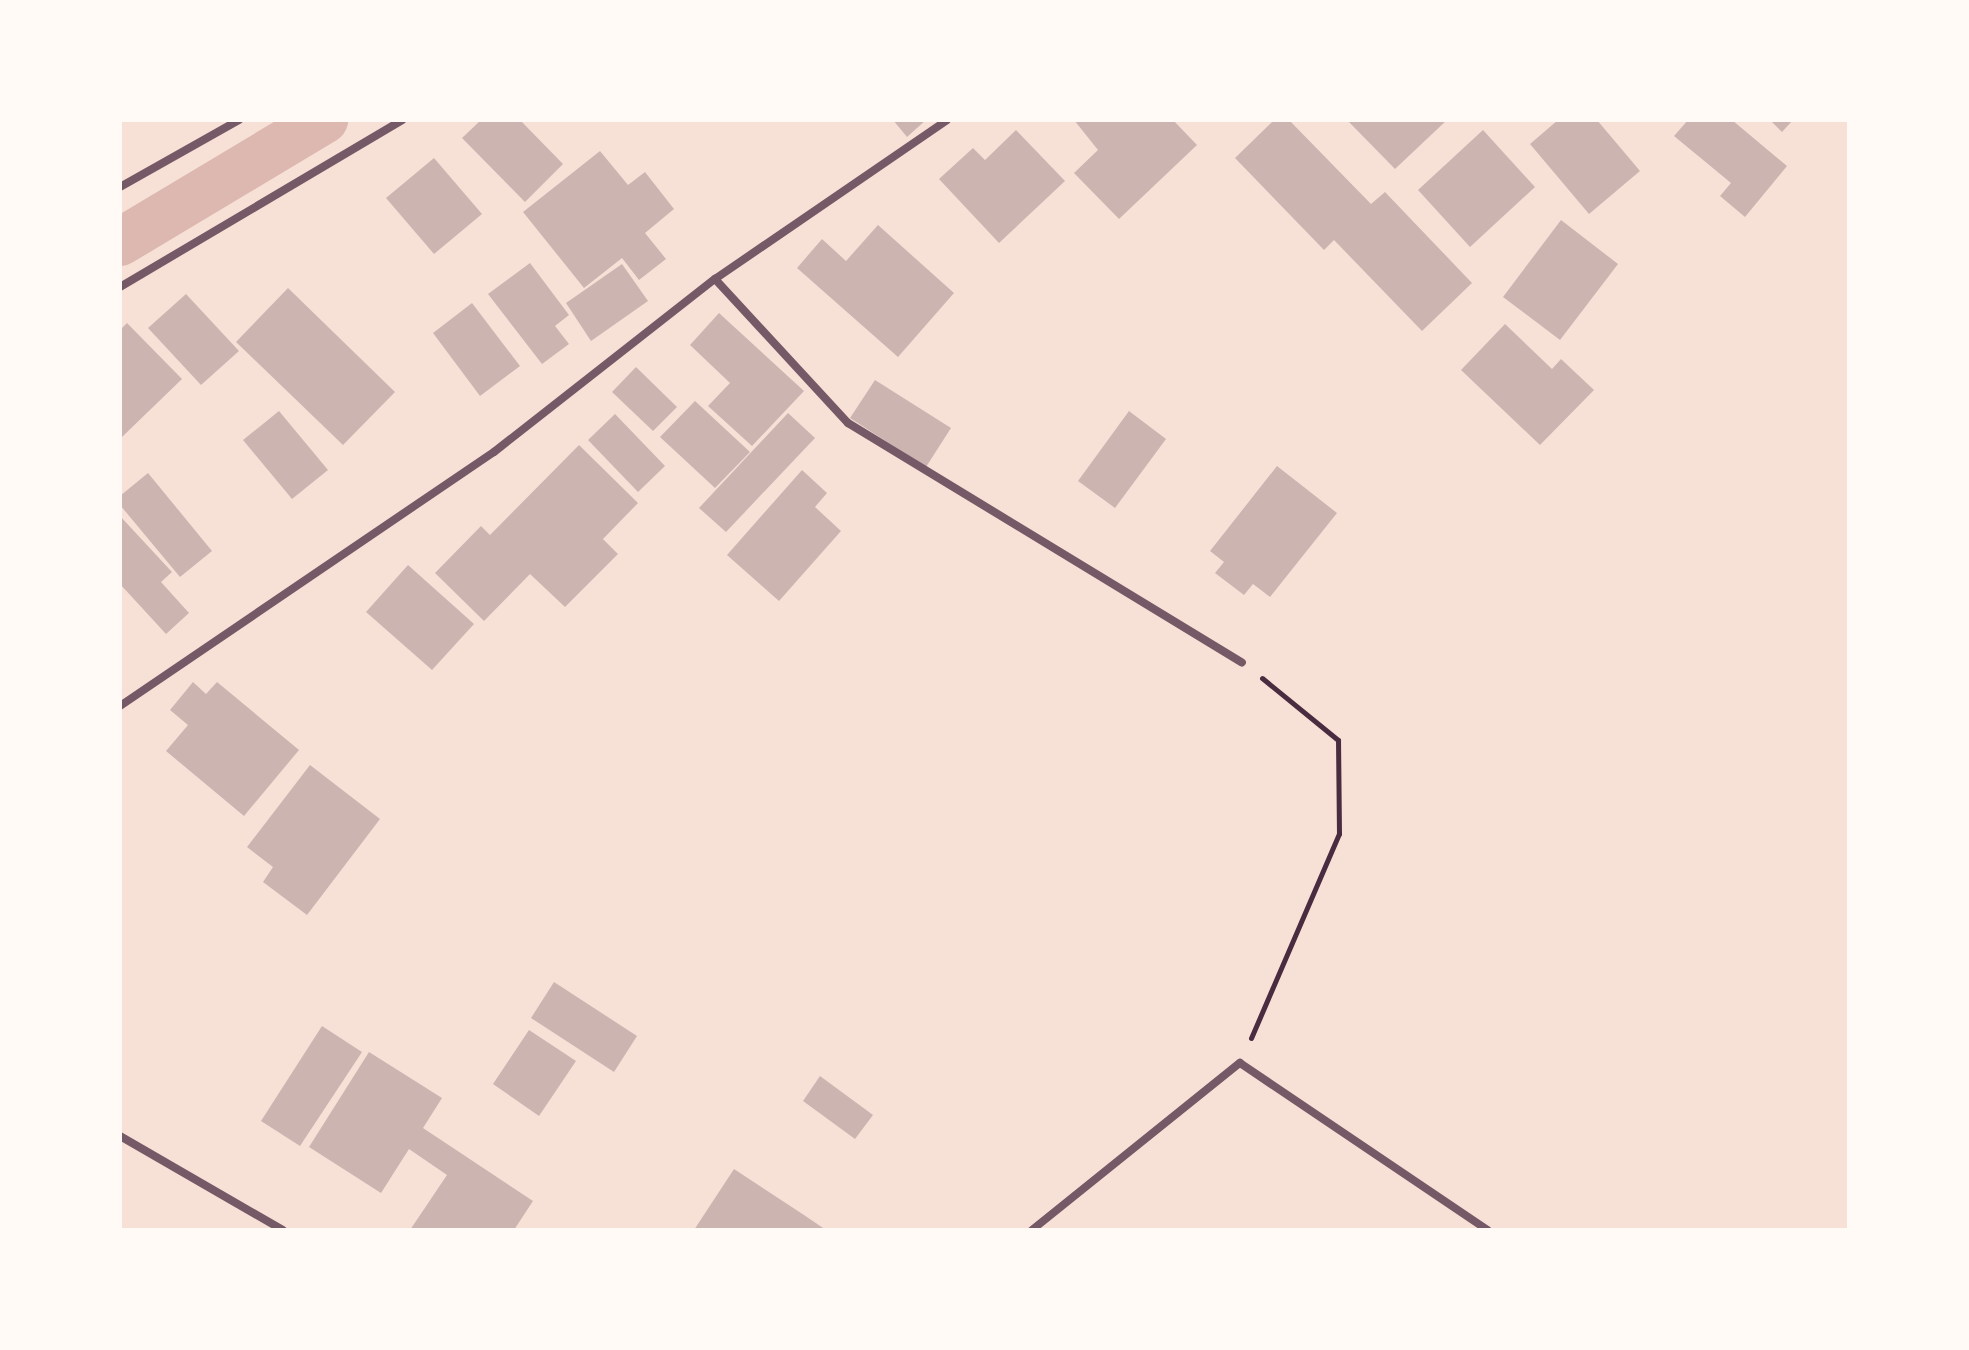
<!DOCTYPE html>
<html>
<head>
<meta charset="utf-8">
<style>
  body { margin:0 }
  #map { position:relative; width:1969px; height:1350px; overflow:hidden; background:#f7e1d7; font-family:Overpass,sans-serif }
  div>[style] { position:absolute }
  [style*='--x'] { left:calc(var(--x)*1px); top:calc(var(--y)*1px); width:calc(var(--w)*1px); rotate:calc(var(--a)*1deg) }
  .canal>* { height:48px; margin:-24px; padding:0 24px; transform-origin:24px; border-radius:24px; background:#dcb8b0 }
  .building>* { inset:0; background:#ccb4b1 }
  .path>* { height:5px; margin:-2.5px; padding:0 2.5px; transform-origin:2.5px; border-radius:2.5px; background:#4a2c40 }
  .minor>* { height:8px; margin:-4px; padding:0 4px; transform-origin:4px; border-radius:4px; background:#755966 }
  span { translate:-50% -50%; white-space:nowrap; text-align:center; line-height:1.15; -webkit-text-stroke:6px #fffaf5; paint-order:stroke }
  .frame { position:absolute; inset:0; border:122px solid #fffaf5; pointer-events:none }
</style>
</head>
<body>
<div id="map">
  <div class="canal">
    <div style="--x:120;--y:242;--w:238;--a:-30.9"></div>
  </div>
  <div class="building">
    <div style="clip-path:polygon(481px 120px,520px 120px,563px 164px,525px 202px,462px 138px)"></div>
    <div style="clip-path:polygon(893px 120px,926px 120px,907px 137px)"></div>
    <div style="clip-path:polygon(1074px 120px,1173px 120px,1197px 145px,1119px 219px,1074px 173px,1098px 150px)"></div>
    <div style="clip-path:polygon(1274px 120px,1289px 120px,1371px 204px,1385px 192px,1472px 283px,1422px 331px,1334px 240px,1324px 250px,1235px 158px)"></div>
    <div style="clip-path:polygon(1347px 120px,1447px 120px,1395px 169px)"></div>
    <div style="clip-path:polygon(1558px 120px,1597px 120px,1640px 171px,1589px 214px,1530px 144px)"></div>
    <div style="clip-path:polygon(1688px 120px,1732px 120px,1787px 166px,1745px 217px,1720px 196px,1731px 183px,1674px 136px)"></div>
    <div style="clip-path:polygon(1770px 120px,1793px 120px,1782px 132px)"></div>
    <div style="clip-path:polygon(1016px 130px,1065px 181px,999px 243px,939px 179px,973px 148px,985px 160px)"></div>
    <div style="clip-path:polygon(1483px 130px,1535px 187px,1470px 247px,1418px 190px)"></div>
    <div style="clip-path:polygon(600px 151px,628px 185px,645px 172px,674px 209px,645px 233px,666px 259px,639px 280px,622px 258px,584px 288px,523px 212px)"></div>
    <div style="clip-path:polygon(434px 158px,482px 214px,434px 254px,386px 198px)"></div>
    <div style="clip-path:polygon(1561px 220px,1618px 264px,1560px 340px,1503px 297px)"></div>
    <div style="clip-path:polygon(878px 225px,954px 293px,898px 357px,797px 268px,822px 239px,846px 261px)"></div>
    <div style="clip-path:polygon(530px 263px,569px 315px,555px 326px,569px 344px,542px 364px,488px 294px)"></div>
    <div style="clip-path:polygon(622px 264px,648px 301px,591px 341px,566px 303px)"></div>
    <div style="clip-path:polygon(288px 288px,395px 392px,343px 445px,236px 342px)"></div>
    <div style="clip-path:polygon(186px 294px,239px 351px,201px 385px,148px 328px)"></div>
    <div style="clip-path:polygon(472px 303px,520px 366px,480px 396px,433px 333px)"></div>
    <div style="clip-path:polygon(719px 313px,804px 391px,752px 446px,708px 406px,730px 383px,690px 345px)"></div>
    <div style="clip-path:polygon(127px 323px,182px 379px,122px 437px,120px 330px)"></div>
    <div style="clip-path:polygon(1505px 324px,1552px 369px,1561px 359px,1594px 390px,1540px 445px,1461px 370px)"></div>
    <div style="clip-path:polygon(636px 367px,677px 407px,653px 431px,612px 392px)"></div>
    <div style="clip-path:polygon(875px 380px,951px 428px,926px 467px,850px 418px)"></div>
    <div style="clip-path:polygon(695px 401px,750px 452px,715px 488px,660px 437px)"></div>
    <div style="clip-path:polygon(279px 411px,328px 470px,292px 499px,243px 440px)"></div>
    <div style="clip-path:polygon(1129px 411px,1166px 439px,1115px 508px,1078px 481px)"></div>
    <div style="clip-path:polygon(788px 413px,815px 438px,726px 532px,699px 508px)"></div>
    <div style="clip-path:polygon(615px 414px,665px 466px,638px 492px,588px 440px)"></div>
    <div style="clip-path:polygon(579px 445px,638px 503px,603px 539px,618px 554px,565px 607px,530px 574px,484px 621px,435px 573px,481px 526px,490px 535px)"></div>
    <div style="clip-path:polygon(1277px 466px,1337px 513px,1270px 597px,1253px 584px,1244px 595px,1215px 573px,1224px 562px,1210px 551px)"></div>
    <div style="clip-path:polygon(802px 470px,827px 493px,815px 507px,841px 531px,779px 601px,727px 555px)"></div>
    <div style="clip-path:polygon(148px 473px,212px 551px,180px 577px,120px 505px,120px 496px)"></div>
    <div style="clip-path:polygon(120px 516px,172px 572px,161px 582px,189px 613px,166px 634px,120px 584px)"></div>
    <div style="clip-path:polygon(408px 565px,474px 624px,432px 670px,366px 612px)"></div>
    <div style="clip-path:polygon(193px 682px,206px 694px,217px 682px,299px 750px,244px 816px,166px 751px,188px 725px,170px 710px)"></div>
    <div style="clip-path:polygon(310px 765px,380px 819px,307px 915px,263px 882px,273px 867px,247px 847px)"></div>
    <div style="clip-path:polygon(554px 982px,637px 1036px,614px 1072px,531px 1018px)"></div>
    <div style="clip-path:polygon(322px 1026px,362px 1052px,300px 1146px,261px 1121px)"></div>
    <div style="clip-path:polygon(529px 1030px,576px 1061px,539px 1116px,493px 1084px)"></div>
    <div style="clip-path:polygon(369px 1052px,442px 1098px,423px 1128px,533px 1201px,514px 1230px,410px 1230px,447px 1175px,409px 1149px,381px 1193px,309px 1147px)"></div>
    <div style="clip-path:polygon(820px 1076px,873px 1115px,855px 1139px,803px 1101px)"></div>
    <div style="clip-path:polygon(734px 1169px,804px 1215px,826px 1230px,694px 1230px)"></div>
  </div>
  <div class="path">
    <div style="--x:1251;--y:1038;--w:222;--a:-66.7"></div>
    <div style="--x:1339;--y:834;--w:94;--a:-90.6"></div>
    <div style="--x:1338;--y:740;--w:98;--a:-140.8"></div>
  </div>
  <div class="minor">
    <div style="--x:120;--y:187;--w:137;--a:-29.4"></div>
    <div style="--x:715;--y:279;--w:196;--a:47.3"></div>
    <div style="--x:848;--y:423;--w:461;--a:31.3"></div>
    <div style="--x:120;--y:287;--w:328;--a:-30.6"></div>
    <div style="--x:120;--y:706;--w:452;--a:-34.2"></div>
    <div style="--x:494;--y:452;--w:281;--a:-38.1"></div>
    <div style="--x:715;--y:279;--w:281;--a:-34.4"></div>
    <div style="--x:120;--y:1136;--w:188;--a:30"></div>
    <div style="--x:1032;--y:1230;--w:267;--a:-38.8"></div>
    <div style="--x:1240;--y:1063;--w:299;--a:34"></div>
  </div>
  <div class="frame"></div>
</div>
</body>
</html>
